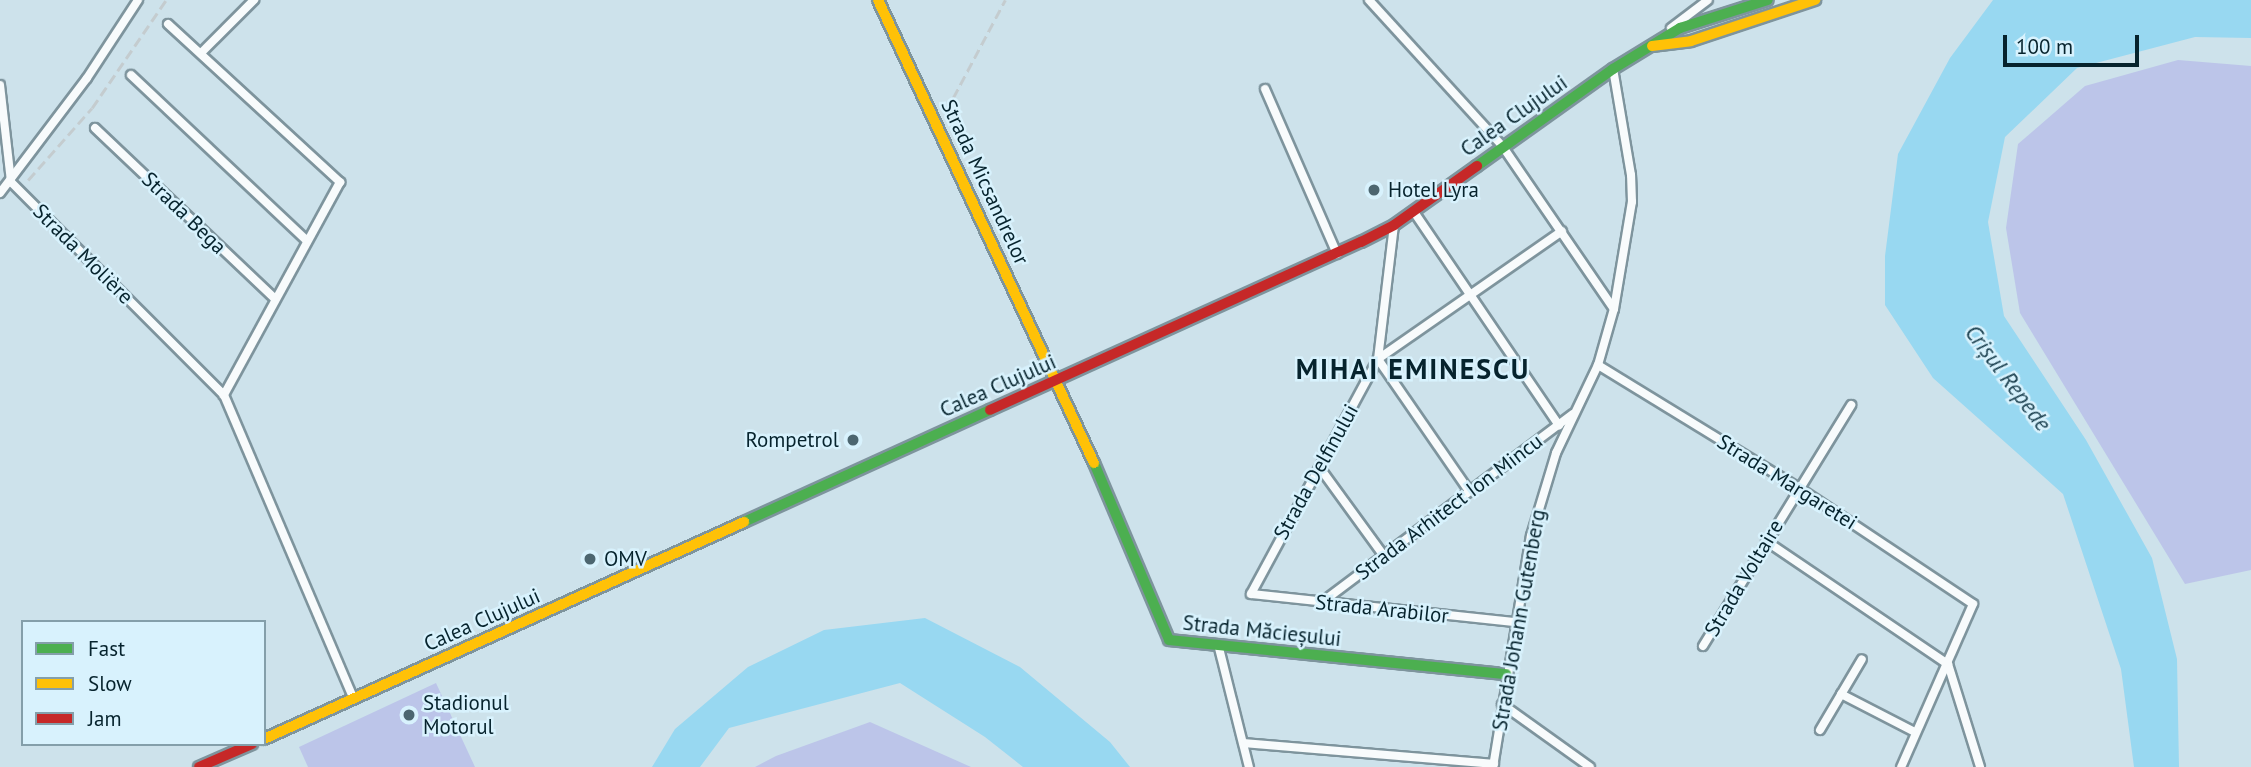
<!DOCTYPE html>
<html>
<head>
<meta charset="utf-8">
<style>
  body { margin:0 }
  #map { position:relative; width:2251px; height:767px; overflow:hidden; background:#cde2eb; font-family:"PT Sans",sans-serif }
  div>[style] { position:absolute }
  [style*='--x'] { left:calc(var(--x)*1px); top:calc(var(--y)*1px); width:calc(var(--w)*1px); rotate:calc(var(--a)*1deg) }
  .green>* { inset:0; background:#bcc5e9 }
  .water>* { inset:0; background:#98d8f1 }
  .roads { filter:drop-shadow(2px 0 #7e949d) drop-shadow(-2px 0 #7e949d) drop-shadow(0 2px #7e949d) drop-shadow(0 -2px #7e949d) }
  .street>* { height:8px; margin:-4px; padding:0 4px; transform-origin:4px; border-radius:4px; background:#f8fbfc }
  .fast>* { height:10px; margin:-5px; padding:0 5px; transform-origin:5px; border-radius:5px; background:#4caf50 }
  .slow>* { height:10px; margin:-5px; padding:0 5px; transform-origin:5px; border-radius:5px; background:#ffc107 }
  .jam>* { height:10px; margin:-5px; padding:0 5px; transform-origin:5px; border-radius:5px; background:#c62828 }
  .rail>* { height:2.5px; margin-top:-1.25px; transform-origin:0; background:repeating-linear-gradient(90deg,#c4cccf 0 10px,transparent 0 15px) }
  .dots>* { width:19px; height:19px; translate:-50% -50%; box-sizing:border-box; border:4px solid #d8f2fd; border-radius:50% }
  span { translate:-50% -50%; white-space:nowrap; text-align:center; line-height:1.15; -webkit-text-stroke:5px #d8f2fd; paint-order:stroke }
  .street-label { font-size:21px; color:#06232d }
  .poi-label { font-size:21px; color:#06232d }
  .left { translate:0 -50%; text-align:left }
  .right { translate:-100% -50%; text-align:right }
  .water-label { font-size:23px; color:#1d4251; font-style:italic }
  .district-label { font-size:28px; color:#06232d; font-weight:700; letter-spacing:2px }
  .legend { position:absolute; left:21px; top:620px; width:245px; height:126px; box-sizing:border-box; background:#d8f2fd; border:2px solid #849faa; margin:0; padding:9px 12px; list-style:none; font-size:21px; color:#06232d }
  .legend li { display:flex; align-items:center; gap:14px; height:35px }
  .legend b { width:35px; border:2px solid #849faa }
  .scale { position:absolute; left:2003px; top:35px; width:136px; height:32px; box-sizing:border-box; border:4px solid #06232d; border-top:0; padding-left:9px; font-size:21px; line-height:24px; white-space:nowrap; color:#06232d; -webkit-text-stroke:5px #d8f2fd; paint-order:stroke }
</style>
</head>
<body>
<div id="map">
  <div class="green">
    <div style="clip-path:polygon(2178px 60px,2251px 66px,2251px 570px,2185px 584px,2020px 313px,2006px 228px,2018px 144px,2085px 86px)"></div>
    <div style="clip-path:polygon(436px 683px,475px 767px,308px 767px,299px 747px)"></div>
    <div style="clip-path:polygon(870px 722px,971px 767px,755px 767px,776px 756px)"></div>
  </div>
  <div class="water">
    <div style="clip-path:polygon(1993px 0,2251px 0,2251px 38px,2195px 37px,2077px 68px,2005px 137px,1988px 222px,2004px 316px,2086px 440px,2152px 558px,2177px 659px,2179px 767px,2134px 767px,2121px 669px,2063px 494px,1933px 378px,1885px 305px,1885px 256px,1898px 154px,1950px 58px)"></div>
    <div style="clip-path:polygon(925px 618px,1020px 667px,1110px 742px,1130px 767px,1023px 767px,985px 737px,900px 683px,729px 728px,700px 767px,652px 767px,675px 729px,748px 667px,824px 630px)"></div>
  </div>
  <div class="roads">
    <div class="street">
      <div style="--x:1369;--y:0;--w:199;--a:47.6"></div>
      <div style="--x:1503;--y:147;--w:196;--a:55.6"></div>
      <div style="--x:168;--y:24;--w:234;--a:42.6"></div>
      <div style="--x:340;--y:182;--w:243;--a:118.6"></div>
      <div style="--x:1671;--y:28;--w:46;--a:-37.1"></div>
      <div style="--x:202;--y:52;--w:74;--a:-45"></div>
      <div style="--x:131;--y:75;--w:241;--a:43.3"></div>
      <div style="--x:0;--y:85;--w:98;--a:83.5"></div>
      <div style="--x:11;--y:182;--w:301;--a:45"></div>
      <div style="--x:224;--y:395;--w:329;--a:66.9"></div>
      <div style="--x:1265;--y:89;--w:180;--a:66.4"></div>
      <div style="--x:95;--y:128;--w:247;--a:43.5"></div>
      <div style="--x:0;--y:193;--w:144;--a:-52.9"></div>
      <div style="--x:87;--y:78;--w:93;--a:-56.8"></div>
      <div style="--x:1414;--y:212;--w:258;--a:55.8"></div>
      <div style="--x:1394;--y:225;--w:135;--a:96.8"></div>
      <div style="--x:1378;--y:359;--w:267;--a:118.4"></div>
      <div style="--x:1251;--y:594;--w:265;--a:6.1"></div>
      <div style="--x:1378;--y:359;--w:224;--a:-34.8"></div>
      <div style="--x:1378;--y:359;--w:160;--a:55.4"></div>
      <div style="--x:1598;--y:365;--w:236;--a:31.5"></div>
      <div style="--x:1799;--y:488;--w:209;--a:33.7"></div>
      <div style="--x:1973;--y:604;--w:178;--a:113.8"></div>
      <div style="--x:1320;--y:468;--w:109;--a:54"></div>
      <div style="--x:1766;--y:541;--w:220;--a:34.1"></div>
      <div style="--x:1948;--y:664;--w:108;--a:72.7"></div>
      <div style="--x:1321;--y:603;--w:315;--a:-36.9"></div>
      <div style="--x:1703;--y:646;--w:283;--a:-58.4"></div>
      <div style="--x:1219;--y:648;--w:123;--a:75.9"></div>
      <div style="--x:1841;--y:694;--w:83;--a:27.2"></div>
      <div style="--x:1502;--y:704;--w:108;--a:35.6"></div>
      <div style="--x:1820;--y:730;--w:82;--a:-59.4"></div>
      <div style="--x:1244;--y:743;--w:251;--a:4.8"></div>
      <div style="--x:1493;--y:767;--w:234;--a:-80.7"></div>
      <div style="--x:1531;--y:536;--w:87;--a:-73.2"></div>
      <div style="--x:1556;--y:453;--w:98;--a:-64.5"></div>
      <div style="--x:1598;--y:365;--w:58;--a:-74.1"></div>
      <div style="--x:1614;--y:309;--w:109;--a:-80.5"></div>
      <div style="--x:1632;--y:202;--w:27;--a:-92"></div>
      <div style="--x:1631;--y:175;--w:108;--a:-99.6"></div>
    </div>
    <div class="fast">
      <div style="--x:1477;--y:166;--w:167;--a:-35.5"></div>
      <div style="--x:1613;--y:69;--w:79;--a:-31.5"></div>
      <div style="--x:1680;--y:28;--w:92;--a:-17.7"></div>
      <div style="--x:1094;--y:463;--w:192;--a:67"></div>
      <div style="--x:1169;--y:640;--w:339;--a:5.8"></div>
      <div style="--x:744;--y:522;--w:270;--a:-24.5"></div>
    </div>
    <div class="slow">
      <div style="--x:878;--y:0;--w:511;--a:64.99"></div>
      <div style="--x:1652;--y:46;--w:39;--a:-7"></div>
      <div style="--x:1691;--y:41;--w:131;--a:-18.3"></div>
      <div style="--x:264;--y:739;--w:527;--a:-24.33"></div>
    </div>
    <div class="jam">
      <div style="--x:990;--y:410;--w:407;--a:-24.4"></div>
      <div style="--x:1361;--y:242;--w:37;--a:-27"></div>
      <div style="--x:1394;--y:225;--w:102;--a:-35.4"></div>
      <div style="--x:199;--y:767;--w:58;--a:-23.5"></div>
    </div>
  </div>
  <div class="rail">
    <div style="--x:953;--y:98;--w:111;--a:-62"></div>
    <div style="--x:28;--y:180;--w:96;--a:-48.4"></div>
    <div style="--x:92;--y:108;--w:131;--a:-55.6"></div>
  </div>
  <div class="dots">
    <div style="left:1374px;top:190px;background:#4c6670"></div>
    <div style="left:853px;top:440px;background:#4c6670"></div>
    <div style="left:590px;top:559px;background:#4c6670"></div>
    <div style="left:409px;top:715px;background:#4c6670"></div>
  </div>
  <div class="street-label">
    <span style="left:1514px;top:116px;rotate:-35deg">Calea Clujului</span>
    <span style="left:985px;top:182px;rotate:65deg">Strada Micsandrelor</span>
    <span style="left:184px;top:213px;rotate:44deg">Strada Bega</span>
    <span style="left:83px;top:254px;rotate:45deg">Strada Molière</span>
    <span style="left:998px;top:386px;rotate:-24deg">Calea Clujului</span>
    <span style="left:1316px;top:472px;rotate:-61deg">Strada Delfinului</span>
    <span style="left:1787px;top:482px;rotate:32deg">Strada Margaretei</span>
    <span style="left:1449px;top:507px;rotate:-37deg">Strada Arhitect Ion Mincu</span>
    <span style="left:1744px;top:578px;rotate:-59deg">Strada Voltaire</span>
    <span style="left:1382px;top:609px;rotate:6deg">Strada Arabilor</span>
    <span style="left:482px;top:620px;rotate:-24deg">Calea Clujului</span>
    <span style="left:1519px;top:620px;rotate:-80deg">Strada Johann Gutenberg</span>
    <span style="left:1262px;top:631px;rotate:6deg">Strada Măcieșului</span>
  </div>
  <div class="poi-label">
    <span class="left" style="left:1388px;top:190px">Hotel Lyra</span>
    <span class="right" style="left:839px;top:440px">Rompetrol</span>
    <span class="left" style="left:604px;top:559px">OMV</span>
    <span class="left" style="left:423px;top:715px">Stadionul<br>Motorul</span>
  </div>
  <div class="water-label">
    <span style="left:2008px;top:378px;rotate:53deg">Crișul Repede</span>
  </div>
  <div class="district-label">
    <span style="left:1413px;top:369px">MIHAI EMINESCU</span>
  </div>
  <ul class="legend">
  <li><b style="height:9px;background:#4caf50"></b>Fast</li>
  <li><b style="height:9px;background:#ffc107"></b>Slow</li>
  <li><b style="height:9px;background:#c62828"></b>Jam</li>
  </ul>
  <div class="scale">100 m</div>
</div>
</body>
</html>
